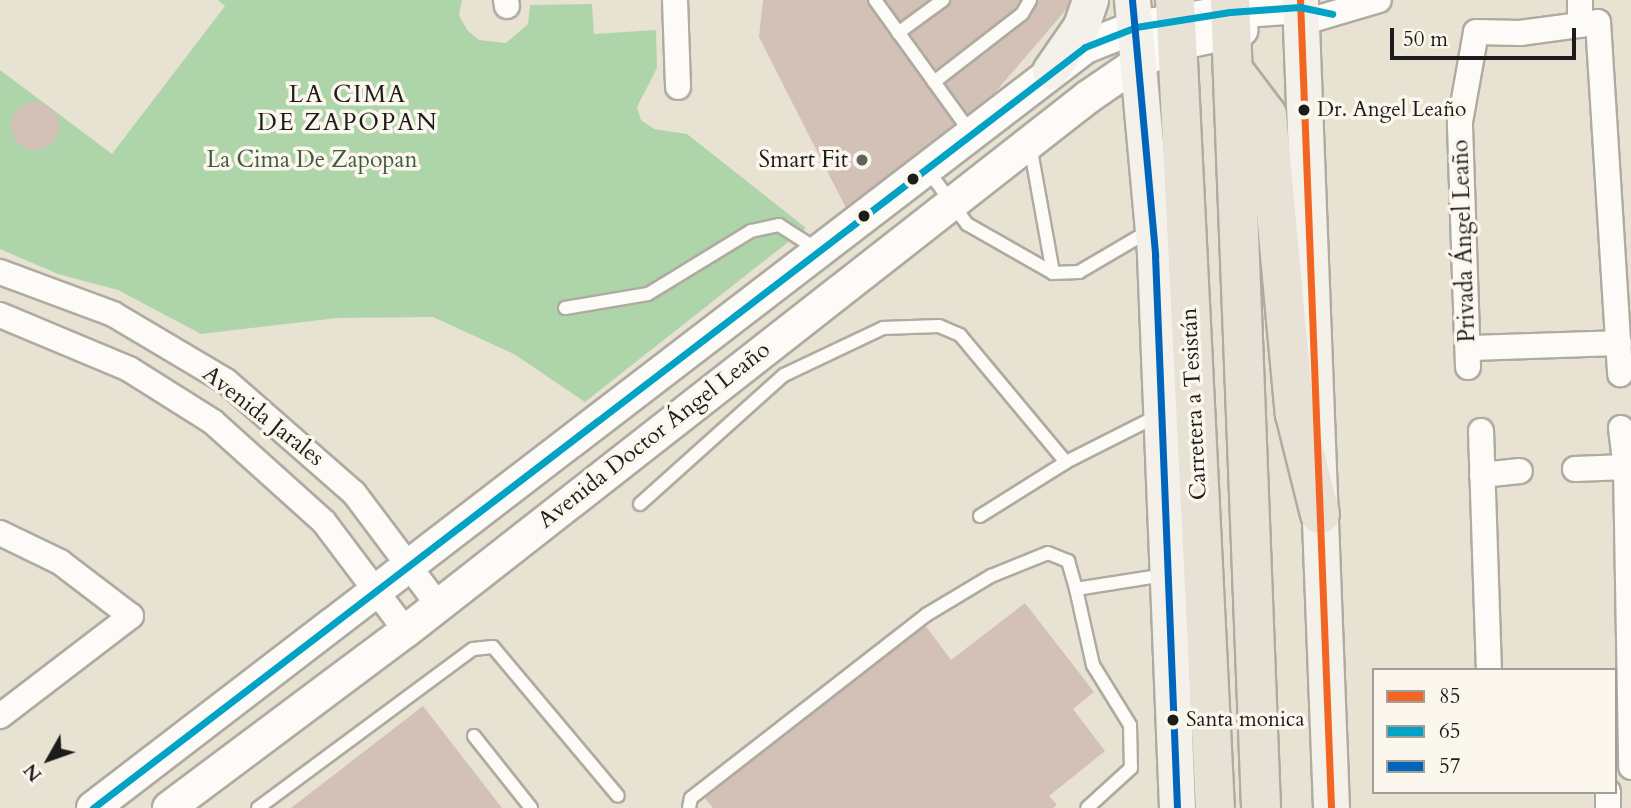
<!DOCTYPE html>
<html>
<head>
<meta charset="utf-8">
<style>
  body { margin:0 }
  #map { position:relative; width:1631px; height:808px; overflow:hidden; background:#e8e2d2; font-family:Cardo,serif }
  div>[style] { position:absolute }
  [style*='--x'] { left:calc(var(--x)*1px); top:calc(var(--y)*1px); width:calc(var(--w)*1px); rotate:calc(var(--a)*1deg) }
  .green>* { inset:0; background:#aed5aa }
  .building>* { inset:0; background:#d3c0b7 }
  .round { border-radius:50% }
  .roads { filter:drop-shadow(2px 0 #afaba1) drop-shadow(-2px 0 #afaba1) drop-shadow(0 2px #afaba1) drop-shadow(0 -2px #afaba1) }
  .service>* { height:12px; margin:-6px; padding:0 6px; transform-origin:6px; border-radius:6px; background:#fcfbf8 }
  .minor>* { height:24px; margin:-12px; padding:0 12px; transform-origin:12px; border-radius:12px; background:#fcfbf8 }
  .tertiary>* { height:32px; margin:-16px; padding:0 16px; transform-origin:16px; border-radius:16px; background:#fcfbf8 }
  .secondary>* { height:35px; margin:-17.5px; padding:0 17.5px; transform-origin:17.5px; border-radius:17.5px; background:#f4f0ea }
  .primary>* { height:38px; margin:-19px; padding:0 19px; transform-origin:19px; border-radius:19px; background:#e8e1d5 }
  .bus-1>* { height:7px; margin:-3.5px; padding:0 3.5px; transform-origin:3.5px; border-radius:3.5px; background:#f26522 }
  .bus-2>* { height:7px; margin:-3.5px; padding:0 3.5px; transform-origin:3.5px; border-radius:3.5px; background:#01a2c5 }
  .bus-3>* { height:7px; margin:-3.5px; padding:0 3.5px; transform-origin:3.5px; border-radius:3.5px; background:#0065bd }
  .dots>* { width:19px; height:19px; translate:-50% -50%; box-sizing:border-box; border:4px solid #fbf7ec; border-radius:50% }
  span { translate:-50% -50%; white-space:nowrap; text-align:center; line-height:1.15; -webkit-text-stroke:7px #fbf7ec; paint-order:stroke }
  .bus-label { font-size:21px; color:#1c1c1c }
  .left { translate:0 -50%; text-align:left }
  .park-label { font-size:23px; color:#3f5942 }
  .poi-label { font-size:23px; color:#1c1c1c }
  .right { translate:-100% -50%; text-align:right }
  .street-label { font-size:23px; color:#1c1c1c }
  .neighbourhood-label { font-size:24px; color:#1c1c1c; letter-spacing:2px }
  .legend { position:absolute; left:1372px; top:668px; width:245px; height:126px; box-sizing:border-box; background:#fbf7ec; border:2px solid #a29f99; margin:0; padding:9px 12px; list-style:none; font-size:21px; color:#1c1c1c }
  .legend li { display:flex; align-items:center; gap:14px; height:35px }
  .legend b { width:35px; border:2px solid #a29f99 }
  .north { position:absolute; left:14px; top:724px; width:70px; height:70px; -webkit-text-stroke:5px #fbf7ec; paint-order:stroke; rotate:230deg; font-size:19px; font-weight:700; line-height:28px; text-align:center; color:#1c1c1c }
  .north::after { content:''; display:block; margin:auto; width:24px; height:32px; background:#1c1c1c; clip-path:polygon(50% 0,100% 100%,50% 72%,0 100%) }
  .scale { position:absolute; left:1390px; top:28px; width:186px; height:32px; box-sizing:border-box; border:4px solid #1c1c1c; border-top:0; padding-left:9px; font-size:21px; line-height:24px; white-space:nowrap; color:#1c1c1c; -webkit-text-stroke:5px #fbf7ec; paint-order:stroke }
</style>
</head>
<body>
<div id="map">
  <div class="green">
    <div style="clip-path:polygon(218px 0,462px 0,459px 15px,467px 30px,479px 40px,506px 43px,528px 24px,530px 5px,592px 4px,594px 34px,656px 30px,657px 68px,637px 107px,641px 120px,654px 129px,687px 134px,806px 228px,585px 402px,514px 354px,433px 317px,337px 318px,201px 334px,118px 290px,58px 274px,0 249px,0 70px,112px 154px,225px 6px)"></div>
  </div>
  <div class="building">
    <div style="clip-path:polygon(763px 0,1071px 0,1071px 4px,956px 138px,851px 218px,759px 37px)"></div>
    <div class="round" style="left:11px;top:102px;width:48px;height:48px"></div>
    <div style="clip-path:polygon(1025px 603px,1094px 692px,1073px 709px,1105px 751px,1049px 796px,1057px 805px,1053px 808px,713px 808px,704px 797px,925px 625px,951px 660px)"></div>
    <div style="clip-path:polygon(423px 706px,502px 808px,291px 808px)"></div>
  </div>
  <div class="roads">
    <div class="service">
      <div style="--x:875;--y:0;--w:164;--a:54.2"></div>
      <div style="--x:898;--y:33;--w:56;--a:-36.3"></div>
      <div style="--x:934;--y:82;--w:111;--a:-37.7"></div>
      <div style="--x:1022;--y:14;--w:16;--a:-60"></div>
      <div style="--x:1030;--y:145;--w:130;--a:79.8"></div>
      <div style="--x:927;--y:169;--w:68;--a:54"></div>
      <div style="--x:967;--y:224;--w:99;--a:29.7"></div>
      <div style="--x:1053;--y:273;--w:26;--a:-2"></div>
      <div style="--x:1079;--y:272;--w:81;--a:-30.4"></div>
      <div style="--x:565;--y:308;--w:84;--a:-9.6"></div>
      <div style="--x:648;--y:294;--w:121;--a:-31.5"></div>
      <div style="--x:751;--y:231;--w:29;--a:-12"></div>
      <div style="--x:779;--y:225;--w:46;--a:32.7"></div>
      <div style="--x:640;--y:504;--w:193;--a:-41.9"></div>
      <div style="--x:784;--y:375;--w:110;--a:-25.4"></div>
      <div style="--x:883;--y:328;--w:56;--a:-2"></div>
      <div style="--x:939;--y:326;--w:23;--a:23"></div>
      <div style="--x:960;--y:335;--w:165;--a:50.2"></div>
      <div style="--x:1066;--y:462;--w:102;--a:-26.8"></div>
      <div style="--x:980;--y:516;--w:102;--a:-32.1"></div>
      <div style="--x:1076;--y:589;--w:78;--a:77.4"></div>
      <div style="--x:1093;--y:665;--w:70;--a:58.3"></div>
      <div style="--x:1130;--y:725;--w:43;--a:88.7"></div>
      <div style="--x:1131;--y:768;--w:59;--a:137.7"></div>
      <div style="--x:474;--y:736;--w:92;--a:51.6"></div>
      <div style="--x:258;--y:808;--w:267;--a:-36.5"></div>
      <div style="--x:473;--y:649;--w:20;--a:-6"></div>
      <div style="--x:493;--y:647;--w:194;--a:50"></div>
      <div style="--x:689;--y:808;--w:10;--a:-79"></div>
      <div style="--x:691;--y:798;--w:298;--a:-37.9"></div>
      <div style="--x:926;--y:615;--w:76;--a:-31"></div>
      <div style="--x:991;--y:576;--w:61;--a:-22"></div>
      <div style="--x:1048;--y:553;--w:22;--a:22"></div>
      <div style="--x:1068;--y:561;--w:29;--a:74"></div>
      <div style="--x:1076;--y:589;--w:89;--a:-9"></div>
    </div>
    <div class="minor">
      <div style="--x:506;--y:0;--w:6;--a:81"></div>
      <div style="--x:675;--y:0;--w:87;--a:88"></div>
      <div style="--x:1580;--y:0;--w:25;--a:90"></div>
      <div style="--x:1580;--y:25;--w:18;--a:-9"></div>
      <div style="--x:1598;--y:22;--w:353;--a:86.4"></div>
      <div style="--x:1301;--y:23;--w:81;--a:-16.4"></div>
      <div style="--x:0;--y:272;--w:121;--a:20.4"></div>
      <div style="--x:113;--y:314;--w:131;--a:30.7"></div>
      <div style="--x:226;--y:381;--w:170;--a:41.2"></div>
      <div style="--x:354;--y:493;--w:140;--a:53.1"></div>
      <div style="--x:0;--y:315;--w:140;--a:22.7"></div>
      <div style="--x:129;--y:369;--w:99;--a:32.2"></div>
      <div style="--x:213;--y:422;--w:149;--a:42"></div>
      <div style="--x:324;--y:522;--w:136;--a:53"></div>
      <div style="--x:1469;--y:348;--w:150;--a:-1.9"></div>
      <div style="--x:1468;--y:367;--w:245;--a:-91.9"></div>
      <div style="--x:1460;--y:122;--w:91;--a:-79.9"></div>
      <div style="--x:1476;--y:32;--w:44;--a:1.3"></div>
      <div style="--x:1520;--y:33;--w:61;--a:-7.6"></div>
      <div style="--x:1621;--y:428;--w:39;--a:83"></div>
      <div style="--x:1626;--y:467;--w:300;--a:89"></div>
      <div style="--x:1481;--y:431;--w:239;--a:88.1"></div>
      <div style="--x:1575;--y:469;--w:51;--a:-2.2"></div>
      <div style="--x:1482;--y:475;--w:38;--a:-6"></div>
      <div style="--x:0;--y:533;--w:67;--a:25.8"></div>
      <div style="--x:60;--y:562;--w:89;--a:37.3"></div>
      <div style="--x:131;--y:616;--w:165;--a:142.6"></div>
      <div style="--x:1608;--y:792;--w:16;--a:90"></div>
    </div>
    <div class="tertiary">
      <div style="--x:93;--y:808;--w:1250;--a:-37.49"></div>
      <div style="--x:1085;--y:47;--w:55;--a:-21.4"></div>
      <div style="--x:1136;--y:27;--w:95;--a:-9.1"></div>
      <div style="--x:1230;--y:12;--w:70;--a:-4.1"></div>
      <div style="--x:169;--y:808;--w:296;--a:-36.8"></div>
      <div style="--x:406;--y:631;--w:866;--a:-38.06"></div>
      <div style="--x:1088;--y:97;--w:62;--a:-34.5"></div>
      <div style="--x:1139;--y:62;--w:42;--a:-25.3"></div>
      <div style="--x:1177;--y:44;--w:66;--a:-12.3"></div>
    </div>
    <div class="secondary">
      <div style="--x:1132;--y:0;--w:256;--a:84.8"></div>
      <div style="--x:1155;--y:255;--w:553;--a:87.72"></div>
      <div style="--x:1300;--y:0;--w:809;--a:87.8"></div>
      <div style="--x:1050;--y:71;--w:55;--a:-55.4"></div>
      <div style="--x:1081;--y:26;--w:28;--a:-71"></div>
    </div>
    <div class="primary">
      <div style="--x:1175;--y:0;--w:809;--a:87.17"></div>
      <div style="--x:1230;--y:0;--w:809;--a:87.8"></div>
      <div style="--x:1233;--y:70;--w:56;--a:52.9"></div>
      <div style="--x:1267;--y:115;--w:300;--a:84.7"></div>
      <div style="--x:1295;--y:414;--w:103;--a:76"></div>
    </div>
  </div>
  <div class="bus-1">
    <div style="--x:1300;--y:0;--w:809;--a:87.8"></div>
  </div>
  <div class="bus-2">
    <div style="--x:93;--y:808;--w:1250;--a:-37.49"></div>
    <div style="--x:1085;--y:47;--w:55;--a:-21.4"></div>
    <div style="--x:1136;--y:27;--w:95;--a:-9.1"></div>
    <div style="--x:1230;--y:12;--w:70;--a:-4.1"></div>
    <div style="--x:1300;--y:7;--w:33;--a:12"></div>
  </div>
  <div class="bus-3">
    <div style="--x:1132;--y:0;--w:256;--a:84.8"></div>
    <div style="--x:1155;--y:255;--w:553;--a:87.72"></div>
  </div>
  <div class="dots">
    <div style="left:1304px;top:110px;background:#1c1c1c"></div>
    <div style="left:862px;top:160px;background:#63615c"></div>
    <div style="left:913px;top:179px;background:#1c1c1c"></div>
    <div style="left:864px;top:216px;background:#1c1c1c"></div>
    <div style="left:1173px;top:720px;background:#1c1c1c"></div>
  </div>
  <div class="bus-label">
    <span class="left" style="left:1317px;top:110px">Dr. Angel Leaño</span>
    <span class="left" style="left:1186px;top:720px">Santa monica</span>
  </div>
  <div class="park-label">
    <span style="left:312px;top:160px">La Cima De Zapopan</span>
  </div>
  <div class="poi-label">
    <span class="right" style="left:848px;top:160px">Smart Fit</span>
  </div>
  <div class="street-label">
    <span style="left:1464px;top:241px;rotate:-92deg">Privada Ángel Leaño</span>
    <span style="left:1194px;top:404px;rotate:-93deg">Carretera a Tesistán</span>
    <span style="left:263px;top:416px;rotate:38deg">Avenida Jarales</span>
    <span style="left:654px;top:435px;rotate:-38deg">Avenida Doctor Ángel Leaño</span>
  </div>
  <div class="neighbourhood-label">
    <span style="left:348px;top:109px">LA CIMA<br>DE ZAPOPAN</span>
  </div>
  <ul class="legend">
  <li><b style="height:9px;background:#f26522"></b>85</li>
  <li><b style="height:9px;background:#01a2c5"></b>65</li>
  <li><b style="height:9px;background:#0065bd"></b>57</li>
  </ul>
  <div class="north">N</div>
  <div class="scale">50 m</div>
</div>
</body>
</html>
